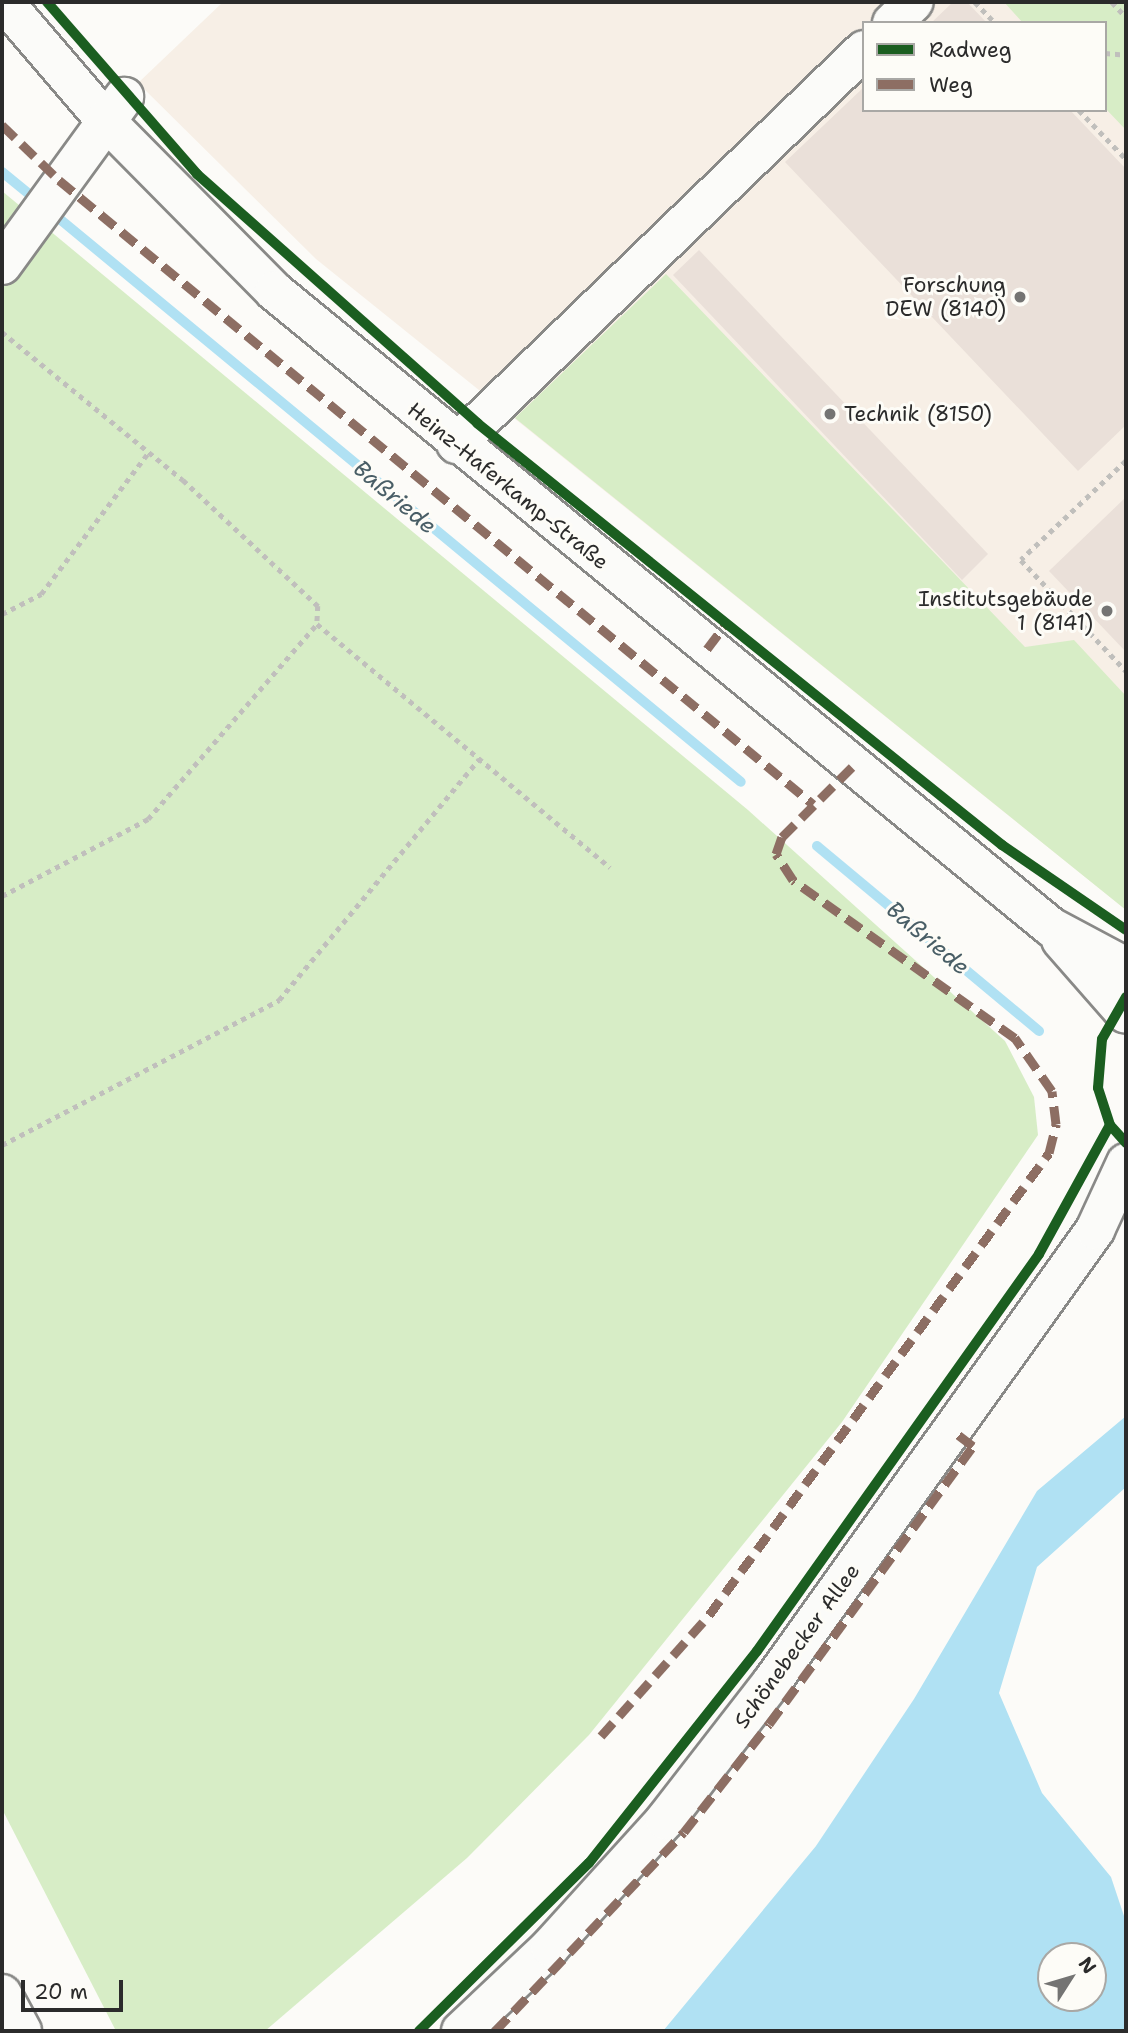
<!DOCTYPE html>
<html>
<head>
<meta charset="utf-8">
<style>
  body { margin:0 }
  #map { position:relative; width:1128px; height:2033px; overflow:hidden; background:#fcfbf8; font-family:"Shantell Sans",sans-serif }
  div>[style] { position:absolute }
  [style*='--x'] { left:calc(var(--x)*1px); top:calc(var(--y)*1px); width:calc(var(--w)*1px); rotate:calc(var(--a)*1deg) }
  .built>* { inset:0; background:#f7efe6 }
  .green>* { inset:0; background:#d7edc6 }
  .water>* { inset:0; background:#b0e1f3 }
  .stream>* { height:10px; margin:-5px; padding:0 5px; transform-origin:5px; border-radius:5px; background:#b0e1f3 }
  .building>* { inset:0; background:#eae0d9 }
  .path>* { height:4.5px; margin-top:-2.25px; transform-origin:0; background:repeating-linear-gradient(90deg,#c0bfbc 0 5px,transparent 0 10px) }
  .roads { filter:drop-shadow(2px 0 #898987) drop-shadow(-2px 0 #898987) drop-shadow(0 2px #898987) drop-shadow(0 -2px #898987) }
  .minor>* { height:38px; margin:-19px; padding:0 19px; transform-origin:19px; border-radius:19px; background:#fbfbf9 }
  .highway>* { height:38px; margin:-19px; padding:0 19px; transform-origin:19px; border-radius:19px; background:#fbfbf9 }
  .quiet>* { height:9px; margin-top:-4.5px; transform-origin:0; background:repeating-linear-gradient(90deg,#8d6e63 0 18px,transparent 0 27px) }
  .cycleway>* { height:10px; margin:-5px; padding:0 5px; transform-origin:5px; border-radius:5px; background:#1b5e20 }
  .dots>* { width:19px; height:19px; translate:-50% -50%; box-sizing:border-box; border:4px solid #fdfcf7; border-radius:50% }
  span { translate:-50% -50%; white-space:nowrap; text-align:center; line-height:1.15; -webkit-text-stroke:6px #fdfcf7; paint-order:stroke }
  .poi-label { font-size:21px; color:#2b2b2b }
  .right { translate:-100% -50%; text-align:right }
  .left { translate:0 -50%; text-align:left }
  .street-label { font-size:21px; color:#2b2b2b }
  .water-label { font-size:23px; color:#495e66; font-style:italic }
  .frame { position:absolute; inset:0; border:4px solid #2b2b2b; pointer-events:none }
  .legend { position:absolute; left:862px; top:21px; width:245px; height:91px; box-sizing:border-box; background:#fdfcf7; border:2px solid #a9a8a5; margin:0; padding:9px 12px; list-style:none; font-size:21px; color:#2b2b2b }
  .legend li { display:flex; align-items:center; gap:14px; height:35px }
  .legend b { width:35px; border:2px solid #a9a8a5 }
  .north { position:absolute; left:1037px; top:1942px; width:70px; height:70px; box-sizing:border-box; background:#fdfcf7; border:2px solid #a9a8a5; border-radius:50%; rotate:53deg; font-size:19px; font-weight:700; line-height:28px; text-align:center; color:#2b2b2b }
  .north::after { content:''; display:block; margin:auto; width:24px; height:32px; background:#747473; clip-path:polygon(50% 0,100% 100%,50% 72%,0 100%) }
  .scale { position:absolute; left:21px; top:1980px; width:102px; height:32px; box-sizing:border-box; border:4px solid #2b2b2b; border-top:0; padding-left:9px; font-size:21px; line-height:24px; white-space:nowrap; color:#2b2b2b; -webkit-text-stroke:5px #fdfcf7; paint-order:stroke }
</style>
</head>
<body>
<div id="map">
  <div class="built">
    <div style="clip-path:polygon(evenodd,223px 2px,1126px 2px,1126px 910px,316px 259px,138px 83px,223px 2px,864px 23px,1105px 23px,1105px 110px,864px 110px,864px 23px)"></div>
  </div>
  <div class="green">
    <div style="clip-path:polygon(1004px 2px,1126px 2px,1126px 130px,1105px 108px,1105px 23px,1023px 23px)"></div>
    <div style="clip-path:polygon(2px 191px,748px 810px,1005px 1041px,1034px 1097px,1038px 1135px,842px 1422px,589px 1735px,467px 1858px,265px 2031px,116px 2031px,2px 1809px)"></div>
    <div style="clip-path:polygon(666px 274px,1025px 647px,1074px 640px,1126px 696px,1126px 910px,515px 418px)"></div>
  </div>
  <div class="water">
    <div style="clip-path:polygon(evenodd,1126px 1416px,1126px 1487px,1037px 1567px,999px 1693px,1042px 1793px,1111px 1877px,1126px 1922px,1126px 2031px,663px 2031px,816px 1846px,914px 1699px,1037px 1491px,1126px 1416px,1051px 1956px,1093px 1956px,1093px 1998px,1051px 1998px,1051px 1956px)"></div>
  </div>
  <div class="stream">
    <div style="--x:2;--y:172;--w:35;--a:39"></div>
    <div style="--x:50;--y:211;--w:896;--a:39.57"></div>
    <div style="--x:817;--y:846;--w:289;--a:39.8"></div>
  </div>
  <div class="building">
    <div style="clip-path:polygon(953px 2px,967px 2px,987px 23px,931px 23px)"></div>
    <div style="clip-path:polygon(864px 87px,864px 110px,1070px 110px,1126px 169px,1126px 425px,1078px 471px,785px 162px)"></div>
    <div style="clip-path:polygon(699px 250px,988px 554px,962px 580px,673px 275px)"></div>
    <div style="clip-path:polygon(1126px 497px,1126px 652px,1049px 571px)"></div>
  </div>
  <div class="path">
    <div style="--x:975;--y:2;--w:29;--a:46"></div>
    <div style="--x:1112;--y:2;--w:21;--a:47"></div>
    <div style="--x:1105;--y:53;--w:21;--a:5"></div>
    <div style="--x:1079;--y:110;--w:68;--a:46.2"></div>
    <div style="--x:2;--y:332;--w:234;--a:39.3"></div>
    <div style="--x:183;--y:480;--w:185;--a:43"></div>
    <div style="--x:318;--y:606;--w:18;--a:93"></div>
    <div style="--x:317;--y:624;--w:381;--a:39.7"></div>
    <div style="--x:1126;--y:461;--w:144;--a:136.7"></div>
    <div style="--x:1021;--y:560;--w:153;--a:46.6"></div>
    <div style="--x:2;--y:614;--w:44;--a:-27.1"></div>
    <div style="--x:41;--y:594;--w:177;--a:-52.8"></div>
    <div style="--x:2;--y:896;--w:165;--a:-27.8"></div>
    <div style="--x:148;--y:819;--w:258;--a:-49.1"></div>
    <div style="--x:2;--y:1145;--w:313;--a:-27.6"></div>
    <div style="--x:279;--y:1000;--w:313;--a:-50.3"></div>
  </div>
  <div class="roads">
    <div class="minor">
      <div style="--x:4;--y:2;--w:155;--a:49.4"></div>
      <div style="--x:105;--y:120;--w:240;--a:45.3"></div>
      <div style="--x:274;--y:291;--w:1004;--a:39.3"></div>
      <div style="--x:1051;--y:927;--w:85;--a:28.1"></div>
      <div style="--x:892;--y:23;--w:30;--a:-44"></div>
      <div style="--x:2;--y:265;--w:208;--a:-54"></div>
      <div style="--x:456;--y:444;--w:567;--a:-44"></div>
      <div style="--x:1061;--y:940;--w:98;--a:48.7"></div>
      <div style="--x:461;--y:2031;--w:122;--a:-43.3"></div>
      <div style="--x:550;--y:1947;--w:171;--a:-47.8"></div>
      <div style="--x:665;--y:1820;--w:175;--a:-52.2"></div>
      <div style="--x:772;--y:1682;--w:556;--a:-54.45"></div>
      <div style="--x:1095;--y:1230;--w:74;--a:-65.2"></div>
    </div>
    <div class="highway">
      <div style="--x:2;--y:1994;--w:42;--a:61.6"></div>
    </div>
  </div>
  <div class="quiet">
    <div style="--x:2;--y:125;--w:79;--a:44"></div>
    <div style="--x:59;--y:180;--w:979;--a:39.61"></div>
    <div style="--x:707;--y:649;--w:34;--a:-53"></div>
    <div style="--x:601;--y:1736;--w:162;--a:-48.2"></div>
    <div style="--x:709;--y:1615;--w:574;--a:-53.65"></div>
    <div style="--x:1049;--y:1153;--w:30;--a:-76"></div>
    <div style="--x:1056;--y:1124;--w:33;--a:-97"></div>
    <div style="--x:1052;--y:1091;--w:65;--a:-124.9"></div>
    <div style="--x:1015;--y:1038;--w:272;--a:-144.6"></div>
    <div style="--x:793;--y:880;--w:31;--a:-123"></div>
    <div style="--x:776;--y:854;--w:18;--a:-71"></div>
    <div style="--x:782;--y:837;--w:99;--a:-45"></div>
    <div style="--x:495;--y:2031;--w:274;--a:-46.5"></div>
    <div style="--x:684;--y:1832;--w:137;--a:-51.8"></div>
    <div style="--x:769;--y:1724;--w:345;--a:-53.7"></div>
    <div style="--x:973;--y:1446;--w:25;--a:-143"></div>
  </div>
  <div class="cycleway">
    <div style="--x:47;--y:2;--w:228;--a:48.9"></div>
    <div style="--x:197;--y:174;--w:375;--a:41.6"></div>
    <div style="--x:477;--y:423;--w:674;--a:38.79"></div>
    <div style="--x:1002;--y:845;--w:150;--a:34.4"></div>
    <div style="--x:1126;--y:997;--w:48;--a:119.7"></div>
    <div style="--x:1102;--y:1039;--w:49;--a:94.7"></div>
    <div style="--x:1098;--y:1088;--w:39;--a:72"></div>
    <div style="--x:1110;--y:1125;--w:24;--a:48"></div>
    <div style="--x:419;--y:2031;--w:239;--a:-44.7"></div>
    <div style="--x:589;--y:1863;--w:270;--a:-51.6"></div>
    <div style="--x:757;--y:1651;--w:487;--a:-54.6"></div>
    <div style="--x:1039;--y:1254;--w:147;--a:-61.2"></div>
  </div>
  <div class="dots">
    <div style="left:1020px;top:297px;background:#747473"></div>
    <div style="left:830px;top:414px;background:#747473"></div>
    <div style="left:1107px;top:611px;background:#747473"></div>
  </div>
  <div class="poi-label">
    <span class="right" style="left:1006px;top:297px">Forschung<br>DEW (8140)</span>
    <span class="left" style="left:844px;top:414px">Technik (8150)</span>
    <span class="right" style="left:1093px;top:611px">Institutsgebäude<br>1 (8141)</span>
  </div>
  <div class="street-label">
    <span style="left:508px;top:486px;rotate:39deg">Heinz-Haferkamp-Straße</span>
    <span style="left:797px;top:1646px;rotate:-54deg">Schönebecker Allee</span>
  </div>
  <div class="water-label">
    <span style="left:395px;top:497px;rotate:40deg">Baßriede</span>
    <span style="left:928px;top:938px;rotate:40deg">Baßriede</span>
  </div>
  <div class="frame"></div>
  <ul class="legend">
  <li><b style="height:9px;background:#1b5e20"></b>Radweg</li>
  <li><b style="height:9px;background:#8d6e63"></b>Weg</li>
  </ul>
  <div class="north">N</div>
  <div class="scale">20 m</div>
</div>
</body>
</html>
